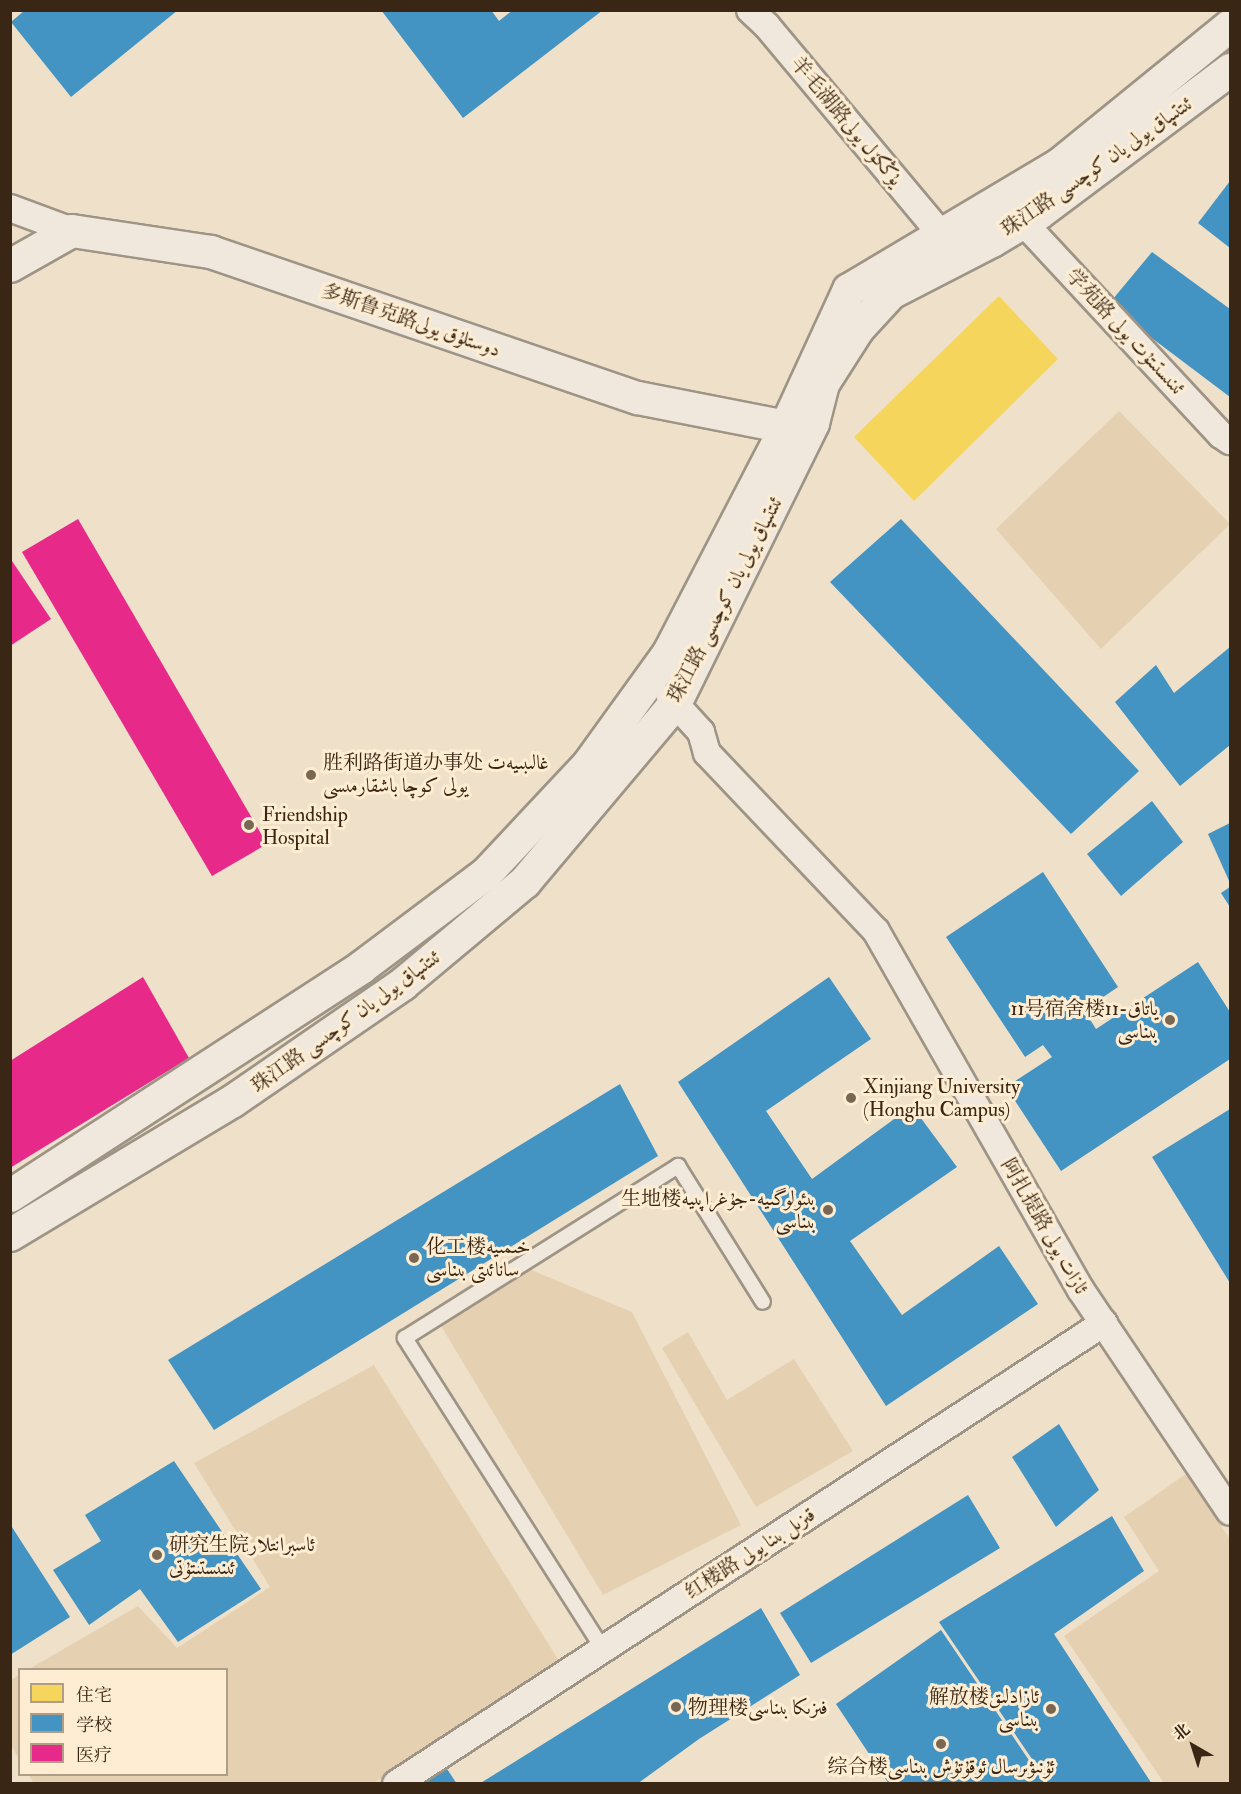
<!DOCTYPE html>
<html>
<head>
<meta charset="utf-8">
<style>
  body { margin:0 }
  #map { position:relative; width:1241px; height:1794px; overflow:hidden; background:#efe0c9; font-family:"IM FELL Double Pica",Amiri,"Noto Serif SC",serif }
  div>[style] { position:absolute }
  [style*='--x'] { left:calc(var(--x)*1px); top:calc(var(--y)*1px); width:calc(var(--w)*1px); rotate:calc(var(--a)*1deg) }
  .green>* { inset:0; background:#e5d1b1 }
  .homes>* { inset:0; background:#f6d55c }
  .schools>* { inset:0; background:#4393c3 }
  .health>* { inset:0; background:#e7298a }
  .roads { filter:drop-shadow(2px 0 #9e9485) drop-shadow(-2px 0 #9e9485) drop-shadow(0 2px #9e9485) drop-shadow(0 -2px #9e9485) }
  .service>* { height:14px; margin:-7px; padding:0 7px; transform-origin:7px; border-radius:7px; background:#f0e8dd }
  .minor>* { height:26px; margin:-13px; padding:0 13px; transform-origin:13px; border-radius:13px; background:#f0e8dd }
  .tertiary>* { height:32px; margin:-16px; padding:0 16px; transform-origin:16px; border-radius:16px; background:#f0e8dd }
  .dots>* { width:16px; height:16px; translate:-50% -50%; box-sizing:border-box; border:3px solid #feedd2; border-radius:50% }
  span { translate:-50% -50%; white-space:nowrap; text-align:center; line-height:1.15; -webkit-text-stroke:6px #feedd2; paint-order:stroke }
  .street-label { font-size:20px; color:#3a2614 }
  .poi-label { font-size:20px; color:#3a2614 }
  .left { translate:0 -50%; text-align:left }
  .right { translate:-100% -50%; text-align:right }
  .frame { position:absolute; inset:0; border:12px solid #3a2614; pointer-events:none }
  .legend { position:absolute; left:18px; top:1668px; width:210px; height:108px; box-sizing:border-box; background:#feedd2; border:2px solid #b09d86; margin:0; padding:8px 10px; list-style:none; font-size:18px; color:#3a2614 }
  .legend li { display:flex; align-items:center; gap:12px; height:30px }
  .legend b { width:30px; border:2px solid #b09d86 }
  .north { position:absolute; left:1163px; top:1716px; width:60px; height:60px; -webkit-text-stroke:4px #feedd2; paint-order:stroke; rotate:321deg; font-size:16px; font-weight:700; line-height:24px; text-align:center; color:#3a2614 }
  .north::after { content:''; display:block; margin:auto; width:21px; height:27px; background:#3a2614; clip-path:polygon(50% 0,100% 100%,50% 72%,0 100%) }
</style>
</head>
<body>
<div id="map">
  <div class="green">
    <div style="clip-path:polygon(1119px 411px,1230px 524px,1101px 649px,996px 529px)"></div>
    <div style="clip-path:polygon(524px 1267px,632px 1312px,741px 1525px,603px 1595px,441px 1326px)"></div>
    <div style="clip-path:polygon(688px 1332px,727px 1400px,794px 1359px,853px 1451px,756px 1507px,662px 1348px)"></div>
    <div style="clip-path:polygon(374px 1365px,561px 1664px,374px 1783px,34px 1784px,29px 1775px,226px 1774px,226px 1670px,29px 1669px,138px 1606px,177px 1648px,270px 1587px,194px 1463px)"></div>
    <div style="clip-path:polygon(1186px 1474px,1230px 1539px,1230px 1783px,1164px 1783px,1064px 1636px,1159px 1571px,1124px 1517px)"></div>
    <div style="clip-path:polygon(19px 1675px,19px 1759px,10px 1743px,11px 1680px)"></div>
  </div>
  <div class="homes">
    <div style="clip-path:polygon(999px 296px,1058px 359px,914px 501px,854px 437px)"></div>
  </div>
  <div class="schools">
    <div style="clip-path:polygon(25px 10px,178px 10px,71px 97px,11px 22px)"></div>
    <div style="clip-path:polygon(381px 10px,491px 10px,499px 21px,513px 10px,603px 10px,463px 118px)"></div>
    <div style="clip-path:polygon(1230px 181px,1230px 248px,1198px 223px)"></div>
    <div style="clip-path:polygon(1152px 252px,1230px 309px,1230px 397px,1108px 305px)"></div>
    <div style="clip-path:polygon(901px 519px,1139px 771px,1071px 834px,830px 582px)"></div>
    <div style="clip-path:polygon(1230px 647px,1230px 745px,1180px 786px,1115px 702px,1156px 665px,1174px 693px)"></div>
    <div style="clip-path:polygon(1152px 801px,1183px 842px,1121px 896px,1087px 854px)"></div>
    <div style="clip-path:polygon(1230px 823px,1230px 883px,1208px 834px)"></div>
    <div style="clip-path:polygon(1043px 872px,1118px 987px,1084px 1010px,1096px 1029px,1198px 962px,1230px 1012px,1230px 1059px,1061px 1171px,1006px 1087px,1052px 1057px,1043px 1045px,1025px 1057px,946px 937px)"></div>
    <div style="clip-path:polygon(1230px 887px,1230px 907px,1221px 893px)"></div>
    <div style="clip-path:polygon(829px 977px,871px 1039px,766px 1111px,812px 1179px,912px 1106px,957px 1167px,850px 1241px,902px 1315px,999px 1246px,1038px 1304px,886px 1406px,678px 1082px)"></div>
    <div style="clip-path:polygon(620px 1084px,658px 1156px,214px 1430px,168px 1360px)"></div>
    <div style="clip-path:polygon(1230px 1109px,1230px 1283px,1152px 1157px)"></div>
    <div style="clip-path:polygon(1059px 1424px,1099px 1490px,1056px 1527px,1012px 1457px)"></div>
    <div style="clip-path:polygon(174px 1461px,261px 1589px,178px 1642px,140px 1589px,89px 1625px,53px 1570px,101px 1541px,85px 1515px)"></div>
    <div style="clip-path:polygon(968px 1495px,1000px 1548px,811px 1663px,780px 1613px)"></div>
    <div style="clip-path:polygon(1112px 1516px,1144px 1571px,1054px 1634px,1152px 1784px,1049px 1784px,939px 1622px)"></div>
    <div style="clip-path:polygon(10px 1524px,70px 1617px,10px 1655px)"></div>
    <div style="clip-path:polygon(761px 1608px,800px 1675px,699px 1739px,637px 1784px,479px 1784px)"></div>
    <div style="clip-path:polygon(941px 1630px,1045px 1784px,889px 1784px,836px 1704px)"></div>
    <div style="clip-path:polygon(445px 1766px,457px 1784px,419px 1784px)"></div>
  </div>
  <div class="health">
    <div style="clip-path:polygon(78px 519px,267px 844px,212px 876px,22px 552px)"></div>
    <div style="clip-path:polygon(10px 558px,51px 619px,10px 646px)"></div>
    <div style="clip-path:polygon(143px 977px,189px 1058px,10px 1168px,10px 1061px)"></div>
  </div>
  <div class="roads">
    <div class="service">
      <div style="--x:603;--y:1649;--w:369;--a:-122.5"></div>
      <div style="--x:405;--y:1338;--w:323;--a:-32.2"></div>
      <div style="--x:678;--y:1166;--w:160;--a:58"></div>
    </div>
    <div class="minor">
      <div style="--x:750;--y:10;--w:23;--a:43"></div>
      <div style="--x:767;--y:26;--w:271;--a:50.1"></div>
      <div style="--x:10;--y:208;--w:66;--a:20.4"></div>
      <div style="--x:1023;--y:222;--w:291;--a:47.1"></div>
      <div style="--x:1221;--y:435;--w:11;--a:34"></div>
      <div style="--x:670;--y:698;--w:46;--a:47.6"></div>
      <div style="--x:701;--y:732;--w:22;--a:74"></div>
      <div style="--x:707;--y:753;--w:245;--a:46.5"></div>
      <div style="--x:876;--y:931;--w:413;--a:60.3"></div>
      <div style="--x:1081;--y:1290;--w:267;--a:56.1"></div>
      <div style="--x:396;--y:1784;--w:845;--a:-33.07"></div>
    </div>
    <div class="tertiary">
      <div style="--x:10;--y:266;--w:71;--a:-29.4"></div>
      <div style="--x:72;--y:231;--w:141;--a:8.6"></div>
      <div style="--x:211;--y:252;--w:451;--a:18.9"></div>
      <div style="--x:638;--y:398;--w:151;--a:11.1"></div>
      <div style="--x:786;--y:427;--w:20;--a:-9"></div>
      <div style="--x:10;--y:1196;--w:420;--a:-33"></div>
      <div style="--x:362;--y:967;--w:155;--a:-36.9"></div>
      <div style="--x:486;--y:874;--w:151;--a:-46.9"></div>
      <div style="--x:589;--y:764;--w:137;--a:-54.2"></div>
      <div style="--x:669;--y:653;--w:254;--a:-62.6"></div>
      <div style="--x:786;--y:427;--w:151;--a:-65.3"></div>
      <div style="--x:849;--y:290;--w:244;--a:-30.8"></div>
      <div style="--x:1059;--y:165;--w:220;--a:-39.1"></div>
      <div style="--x:10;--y:1235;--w:260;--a:-31"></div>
      <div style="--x:233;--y:1101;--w:206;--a:-34.5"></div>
      <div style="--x:403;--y:984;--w:159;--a:-39.9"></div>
      <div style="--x:525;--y:882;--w:233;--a:-49.9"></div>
      <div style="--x:675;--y:704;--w:313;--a:-63.8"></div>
      <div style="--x:813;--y:423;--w:40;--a:-75.6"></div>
      <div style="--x:823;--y:384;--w:65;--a:-57.5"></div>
      <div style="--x:858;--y:329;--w:49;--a:-47.5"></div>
      <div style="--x:891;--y:293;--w:114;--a:-27.2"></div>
      <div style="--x:992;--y:241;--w:55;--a:-30.8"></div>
      <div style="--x:1039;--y:213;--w:239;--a:-36.8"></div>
    </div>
  </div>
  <div class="dots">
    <div style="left:311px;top:775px;background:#796753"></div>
    <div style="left:249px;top:825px;background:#796753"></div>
    <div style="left:1170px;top:1020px;background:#796753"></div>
    <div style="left:851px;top:1098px;background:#796753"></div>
    <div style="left:828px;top:1210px;background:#796753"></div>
    <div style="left:414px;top:1258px;background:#796753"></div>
    <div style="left:157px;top:1555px;background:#796753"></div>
    <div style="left:676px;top:1707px;background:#796753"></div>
    <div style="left:1051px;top:1709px;background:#796753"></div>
    <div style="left:941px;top:1744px;background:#796753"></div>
  </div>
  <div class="street-label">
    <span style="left:847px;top:121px;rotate:50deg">羊毛湖路يۇڭكۆل يولى</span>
    <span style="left:1097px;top:166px;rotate:-35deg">珠江路 ئىتتىپاق يولى يان كوچىسى</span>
    <span style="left:411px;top:320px;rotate:19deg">多斯鲁克路دوستلۇق يولى</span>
    <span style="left:1126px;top:332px;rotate:47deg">学苑路 ئىنىستىتۇت يولى</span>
    <span style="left:725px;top:599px;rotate:-63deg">珠江路 ئىتتىپاق يولى يان كوچىسى</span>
    <span style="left:346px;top:1021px;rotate:-36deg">珠江路 ئىتتىپاق يولى يان كوچىسى</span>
    <span style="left:1045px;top:1226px;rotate:60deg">阿扎提路 ئازات يولى</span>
    <span style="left:750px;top:1553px;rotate:-33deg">红楼路 قىزىل بىنا يولى</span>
  </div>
  <div class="poi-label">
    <span class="left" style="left:323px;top:774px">胜利路街道办事处 غالىبىيەت<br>يولى كوچا باشقارمىسى</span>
    <span class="left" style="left:262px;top:826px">Friendship<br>Hospital</span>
    <span class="right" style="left:1158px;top:1020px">11号宿舍楼11-ياتاق<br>بىناسى</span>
    <span class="left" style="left:863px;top:1098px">Xinjiang University<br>(Honghu Campus)</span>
    <span class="right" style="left:816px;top:1210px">生地楼بىئولوگىيە-جۇغراپىيە<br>بىناسى</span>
    <span class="left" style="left:426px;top:1258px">化工楼خىمىيە<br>سانائىتى بىناسى</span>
    <span class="left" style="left:169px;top:1556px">研究生院ئاسبرانتلار<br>ئىنىستىتۇتى</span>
    <span class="right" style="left:1039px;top:1708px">解放楼ئازادلىق<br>بىناسى</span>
    <span class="left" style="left:688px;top:1707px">物理楼فىزىكا بىناسى</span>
    <span style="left:941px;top:1766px">综合楼ئۇنىۋىرسال ئوقۇتۇش بىناسى</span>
  </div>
  <div class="frame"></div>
  <ul class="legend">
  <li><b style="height:16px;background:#f6d55c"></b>住宅</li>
  <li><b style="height:16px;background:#4393c3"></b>学校</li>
  <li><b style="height:16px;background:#e7298a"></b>医疗</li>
  </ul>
  <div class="north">北</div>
</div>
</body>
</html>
